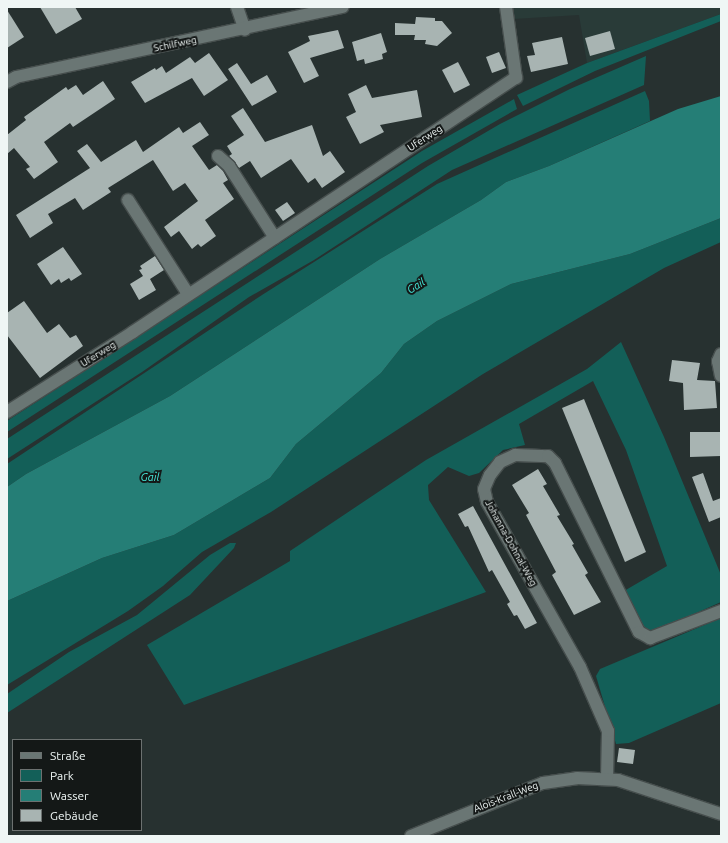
<!DOCTYPE html>
<html>
<head>
<meta charset="utf-8">
<style>
  body { margin:0 }
  #map { position:relative; width:728px; height:843px; overflow:hidden; background:#273130; font-family:Ubuntu,sans-serif }
  div>[style] { position:absolute }
  [style*='--x'] { left:calc(var(--x)*1px); top:calc(var(--y)*1px); width:calc(var(--w)*1px); rotate:calc(var(--a)*1deg) }
  .built>* { inset:0; background:#293b38 }
  .green>* { inset:0; background:#135f58 }
  .water>* { inset:0; background:#257e76 }
  .building>* { inset:0; background:#a8b4b2 }
  .roads { filter:drop-shadow(1px 0 #464e4d) drop-shadow(-1px 0 #464e4d) drop-shadow(0 1px #464e4d) drop-shadow(0 -1px #464e4d) }
  .minor>* { height:12px; margin:-6px; padding:0 6px; transform-origin:6px; border-radius:6px; background:#6a7674 }
  span { translate:-50% -50%; white-space:nowrap; text-align:center; line-height:1.15; -webkit-text-stroke:4px #141817; paint-order:stroke }
  .street-label { font-size:10px; color:#eff6f5 }
  .water-label { font-size:11px; color:#45eadb; font-style:italic }
  .frame { position:absolute; inset:0; border:8px solid #eff6f5; pointer-events:none }
  .legend { position:absolute; left:12px; top:739px; width:130px; height:92px; box-sizing:border-box; background:#141817; border:1px solid #6c7170; margin:0; padding:5px 7px; list-style:none; font-size:12px; color:#eff6f5 }
  .legend li { display:flex; align-items:center; gap:8px; height:20px }
  .legend b { width:20px; border:1px solid #6c7170 }
</style>
</head>
<body>
<div id="map">
  <div class="built">
    <div style="clip-path:polygon(511px 7px,721px 7px,721px 14px,587px 63px,579px 15px,513px 19px)"></div>
  </div>
  <div class="green">
    <div style="clip-path:polygon(721px 14px,721px 21px,595px 71px,523px 106px,517px 95px,587px 63px)"></div>
    <div style="clip-path:polygon(646px 56px,644px 85px,452px 170px,314px 260px,249px 297px,142px 372px,7px 459px,7px 439px,428px 166px,500px 124px,570px 89px)"></div>
    <div style="clip-path:polygon(645px 91px,649px 101px,650px 121px,549px 166px,506px 182px,481px 200px,380px 259px,170px 396px,26px 474px,7px 487px,7px 464px,262px 295px,437px 184px)"></div>
    <div style="clip-path:polygon(514px 99px,517px 109px,422px 163px,7px 432px,7px 421px,89px 368px,422px 151px)"></div>
    <div style="clip-path:polygon(721px 218px,721px 242px,664px 268px,483px 374px,271px 512px,202px 552px,163px 586px,128px 611px,7px 685px,7px 601px,102px 558px,174px 535px,270px 478px,296px 444px,381px 373px,404px 344px,437px 321px,511px 284px,630px 254px)"></div>
    <div style="clip-path:polygon(621px 342px,664px 437px,721px 575px,721px 602px,656px 631px,647px 632px,642px 626px,624px 591px,667px 566px,626px 450px,593px 381px,519px 424px,525px 445px,503px 450px,479px 473px,469px 476px,448px 467px,428px 485px,429px 500px,486px 592px,184px 705px,147px 645px,290px 561px,290px 551px,426px 460px,587px 369px)"></div>
    <div style="clip-path:polygon(230px 543px,236px 543px,234px 548px,190px 595px,7px 713px,7px 694px,69px 652px,137px 615px,210px 555px)"></div>
    <div style="clip-path:polygon(721px 618px,721px 703px,629px 743px,616px 744px,596px 676px,600px 669px)"></div>
  </div>
  <div class="water">
    <div style="clip-path:polygon(721px 96px,721px 218px,630px 254px,511px 284px,437px 321px,404px 344px,381px 373px,296px 444px,270px 478px,174px 535px,102px 558px,7px 601px,7px 487px,26px 474px,170px 396px,380px 259px,481px 200px,506px 182px,549px 166px,678px 109px)"></div>
  </div>
  <div class="building">
    <div style="clip-path:polygon(40px 7px,75px 7px,82px 19px,56px 34px)"></div>
    <div style="clip-path:polygon(7px 10px,24px 37px,7px 48px)"></div>
    <div style="clip-path:polygon(416px 17px,435px 18px,435px 21px,442px 21px,452px 33px,437px 46px,425px 44px,426px 40px,414px 40px,415px 35px,395px 35px,395px 23px,415px 24px)"></div>
    <div style="clip-path:polygon(338px 30px,344px 48px,310px 58px,319px 76px,304px 83px,288px 52px,310px 41px,308px 36px)"></div>
    <div style="clip-path:polygon(610px 31px,615px 49px,590px 56px,585px 38px)"></div>
    <div style="clip-path:polygon(381px 33px,387px 52px,382px 54px,383px 59px,365px 64px,364px 59px,357px 61px,352px 42px)"></div>
    <div style="clip-path:polygon(562px 37px,568px 64px,531px 72px,527px 56px,535px 55px,532px 43px)"></div>
    <div style="clip-path:polygon(499px 52px,506px 68px,492px 73px,486px 57px)"></div>
    <div style="clip-path:polygon(209px 53px,228px 80px,204px 96px,192px 78px,145px 103px,131px 82px,155px 68px,156px 70px,162px 66px,166px 73px,190px 57px,195px 63px)"></div>
    <div style="clip-path:polygon(458px 62px,470px 85px,454px 93px,442px 70px)"></div>
    <div style="clip-path:polygon(237px 63px,251px 84px,267px 75px,277px 92px,252px 106px,228px 69px)"></div>
    <div style="clip-path:polygon(103px 81px,115px 99px,73px 127px,70px 123px,44px 142px,58px 162px,34px 179px,26px 169px,30px 167px,14px 148px,7px 154px,7px 135px,26px 120px,24px 117px,66px 87px,68px 90px,76px 85px,83px 95px)"></div>
    <div style="clip-path:polygon(366px 85px,372px 98px,417px 90px,422px 117px,380px 125px,384px 132px,360px 144px,346px 117px,356px 112px,348px 94px)"></div>
    <div style="clip-path:polygon(243px 108px,265px 142px,312px 125px,323px 156px,330px 151px,345px 172px,322px 188px,315px 178px,308px 183px,291px 159px,261px 178px,250px 161px,239px 168px,229px 156px,232px 154px,227px 146px,244px 135px,231px 116px)"></div>
    <div style="clip-path:polygon(200px 122px,209px 135px,192px 146px,209px 170px,217px 165px,223px 171px,228px 180px,223px 183px,234px 199px,205px 220px,216px 236px,201px 247px,198px 244px,192px 249px,179px 231px,171px 237px,164px 227px,198px 201px,185px 183px,173px 191px,153px 160px,108px 188px,111px 192px,83px 210px,75px 198px,48px 214px,53px 223px,30px 238px,16px 215px,90px 168px,77px 151px,87px 144px,101px 162px,136px 140px,143px 152px,179px 127px,183px 133px)"></div>
    <div style="clip-path:polygon(287px 202px,295px 213px,283px 221px,275px 210px)"></div>
    <div style="clip-path:polygon(63px 247px,82px 274px,71px 281px,69px 278px,61px 283px,59px 279px,51px 285px,37px 264px)"></div>
    <div style="clip-path:polygon(155px 256px,164px 270px,150px 279px,156px 290px,139px 300px,130px 284px,143px 276px,139px 270px,142px 269px,140px 266px)"></div>
    <div style="clip-path:polygon(24px 301px,47px 333px,59px 324px,70px 338px,76px 335px,83px 346px,40px 378px,7px 335px,7px 313px)"></div>
    <div style="clip-path:polygon(672px 360px,700px 363px,697px 380px,715px 381px,717px 408px,684px 410px,683px 383px,669px 381px)"></div>
    <div style="clip-path:polygon(584px 399px,646px 552px,625px 562px,562px 408px)"></div>
    <div style="clip-path:polygon(690px 432px,721px 432px,721px 456px,690px 457px)"></div>
    <div style="clip-path:polygon(538px 469px,547px 484px,543px 486px,560px 515px,557px 516px,574px 544px,572px 545px,588px 573px,585px 575px,601px 602px,574px 615px,552px 575px,556px 572px,526px 515px,529px 513px,512px 485px)"></div>
    <div style="clip-path:polygon(703px 473px,713px 501px,721px 498px,721px 517px,709px 522px,692px 477px)"></div>
    <div style="clip-path:polygon(473px 506px,537px 623px,525px 629px,517px 615px,514px 616px,507px 604px,510px 602px,492px 570px,489px 572px,468px 526px,465px 527px,458px 514px)"></div>
    <div style="clip-path:polygon(619px 748px,635px 750px,633px 764px,617px 762px)"></div>
  </div>
  <div class="roads">
    <div class="minor">
      <div style="--x:237;--y:7;--w:24;--a:71"></div>
      <div style="--x:7;--y:82;--w:10;--a:-29"></div>
      <div style="--x:16;--y:77;--w:334;--a:-12.1"></div>
      <div style="--x:218;--y:156;--w:15;--a:42"></div>
      <div style="--x:229;--y:166;--w:85;--a:57.4"></div>
      <div style="--x:128;--y:200;--w:112;--a:57.4"></div>
      <div style="--x:721;--y:354;--w:8;--a:113"></div>
      <div style="--x:718;--y:361;--w:15;--a:79"></div>
      <div style="--x:7;--y:412;--w:149;--a:-32.4"></div>
      <div style="--x:133;--y:332;--w:460;--a:-33.6"></div>
      <div style="--x:516;--y:78;--w:72;--a:-98"></div>
      <div style="--x:607;--y:779;--w:48;--a:-88.8"></div>
      <div style="--x:608;--y:731;--w:70;--a:-113.6"></div>
      <div style="--x:580;--y:667;--w:189;--a:-119.4"></div>
      <div style="--x:487;--y:502;--w:13;--a:-103"></div>
      <div style="--x:484;--y:489;--w:15;--a:-67"></div>
      <div style="--x:490;--y:475;--w:16;--a:-52"></div>
      <div style="--x:500;--y:462;--w:17;--a:-25"></div>
      <div style="--x:515;--y:455;--w:33;--a:2"></div>
      <div style="--x:548;--y:456;--w:10;--a:45"></div>
      <div style="--x:555;--y:463;--w:189;--a:63.6"></div>
      <div style="--x:639;--y:632;--w:13;--a:29"></div>
      <div style="--x:650;--y:638;--w:76;--a:-20.8"></div>
      <div style="--x:411;--y:836;--w:142;--a:-21.9"></div>
      <div style="--x:543;--y:783;--w:34;--a:-8"></div>
      <div style="--x:577;--y:778;--w:41;--a:2.8"></div>
      <div style="--x:618;--y:780;--w:108;--a:18.3"></div>
    </div>
  </div>
  <div class="street-label">
    <span style="left:175px;top:44px;rotate:-12deg">Schilfweg</span>
    <span style="left:425px;top:138px;rotate:-33deg">Uferweg</span>
    <span style="left:98px;top:354px;rotate:-32deg">Uferweg</span>
    <span style="left:511px;top:543px;rotate:61deg">Johanna-Dohnal-Weg</span>
    <span style="left:506px;top:797px;rotate:-21deg">Alois-Krall-Weg</span>
  </div>
  <div class="water-label">
    <span style="left:416px;top:286px;rotate:-31deg">Gail</span>
    <span style="left:150px;top:477px">Gail</span>
  </div>
  <div class="frame"></div>
  <ul class="legend">
  <li><b style="height:5px;background:#6a7674"></b>Straße</li>
  <li><b style="height:11px;background:#135f58"></b>Park</li>
  <li><b style="height:11px;background:#257e76"></b>Wasser</li>
  <li><b style="height:11px;background:#a8b4b2"></b>Gebäude</li>
  </ul>
</div>
</body>
</html>
